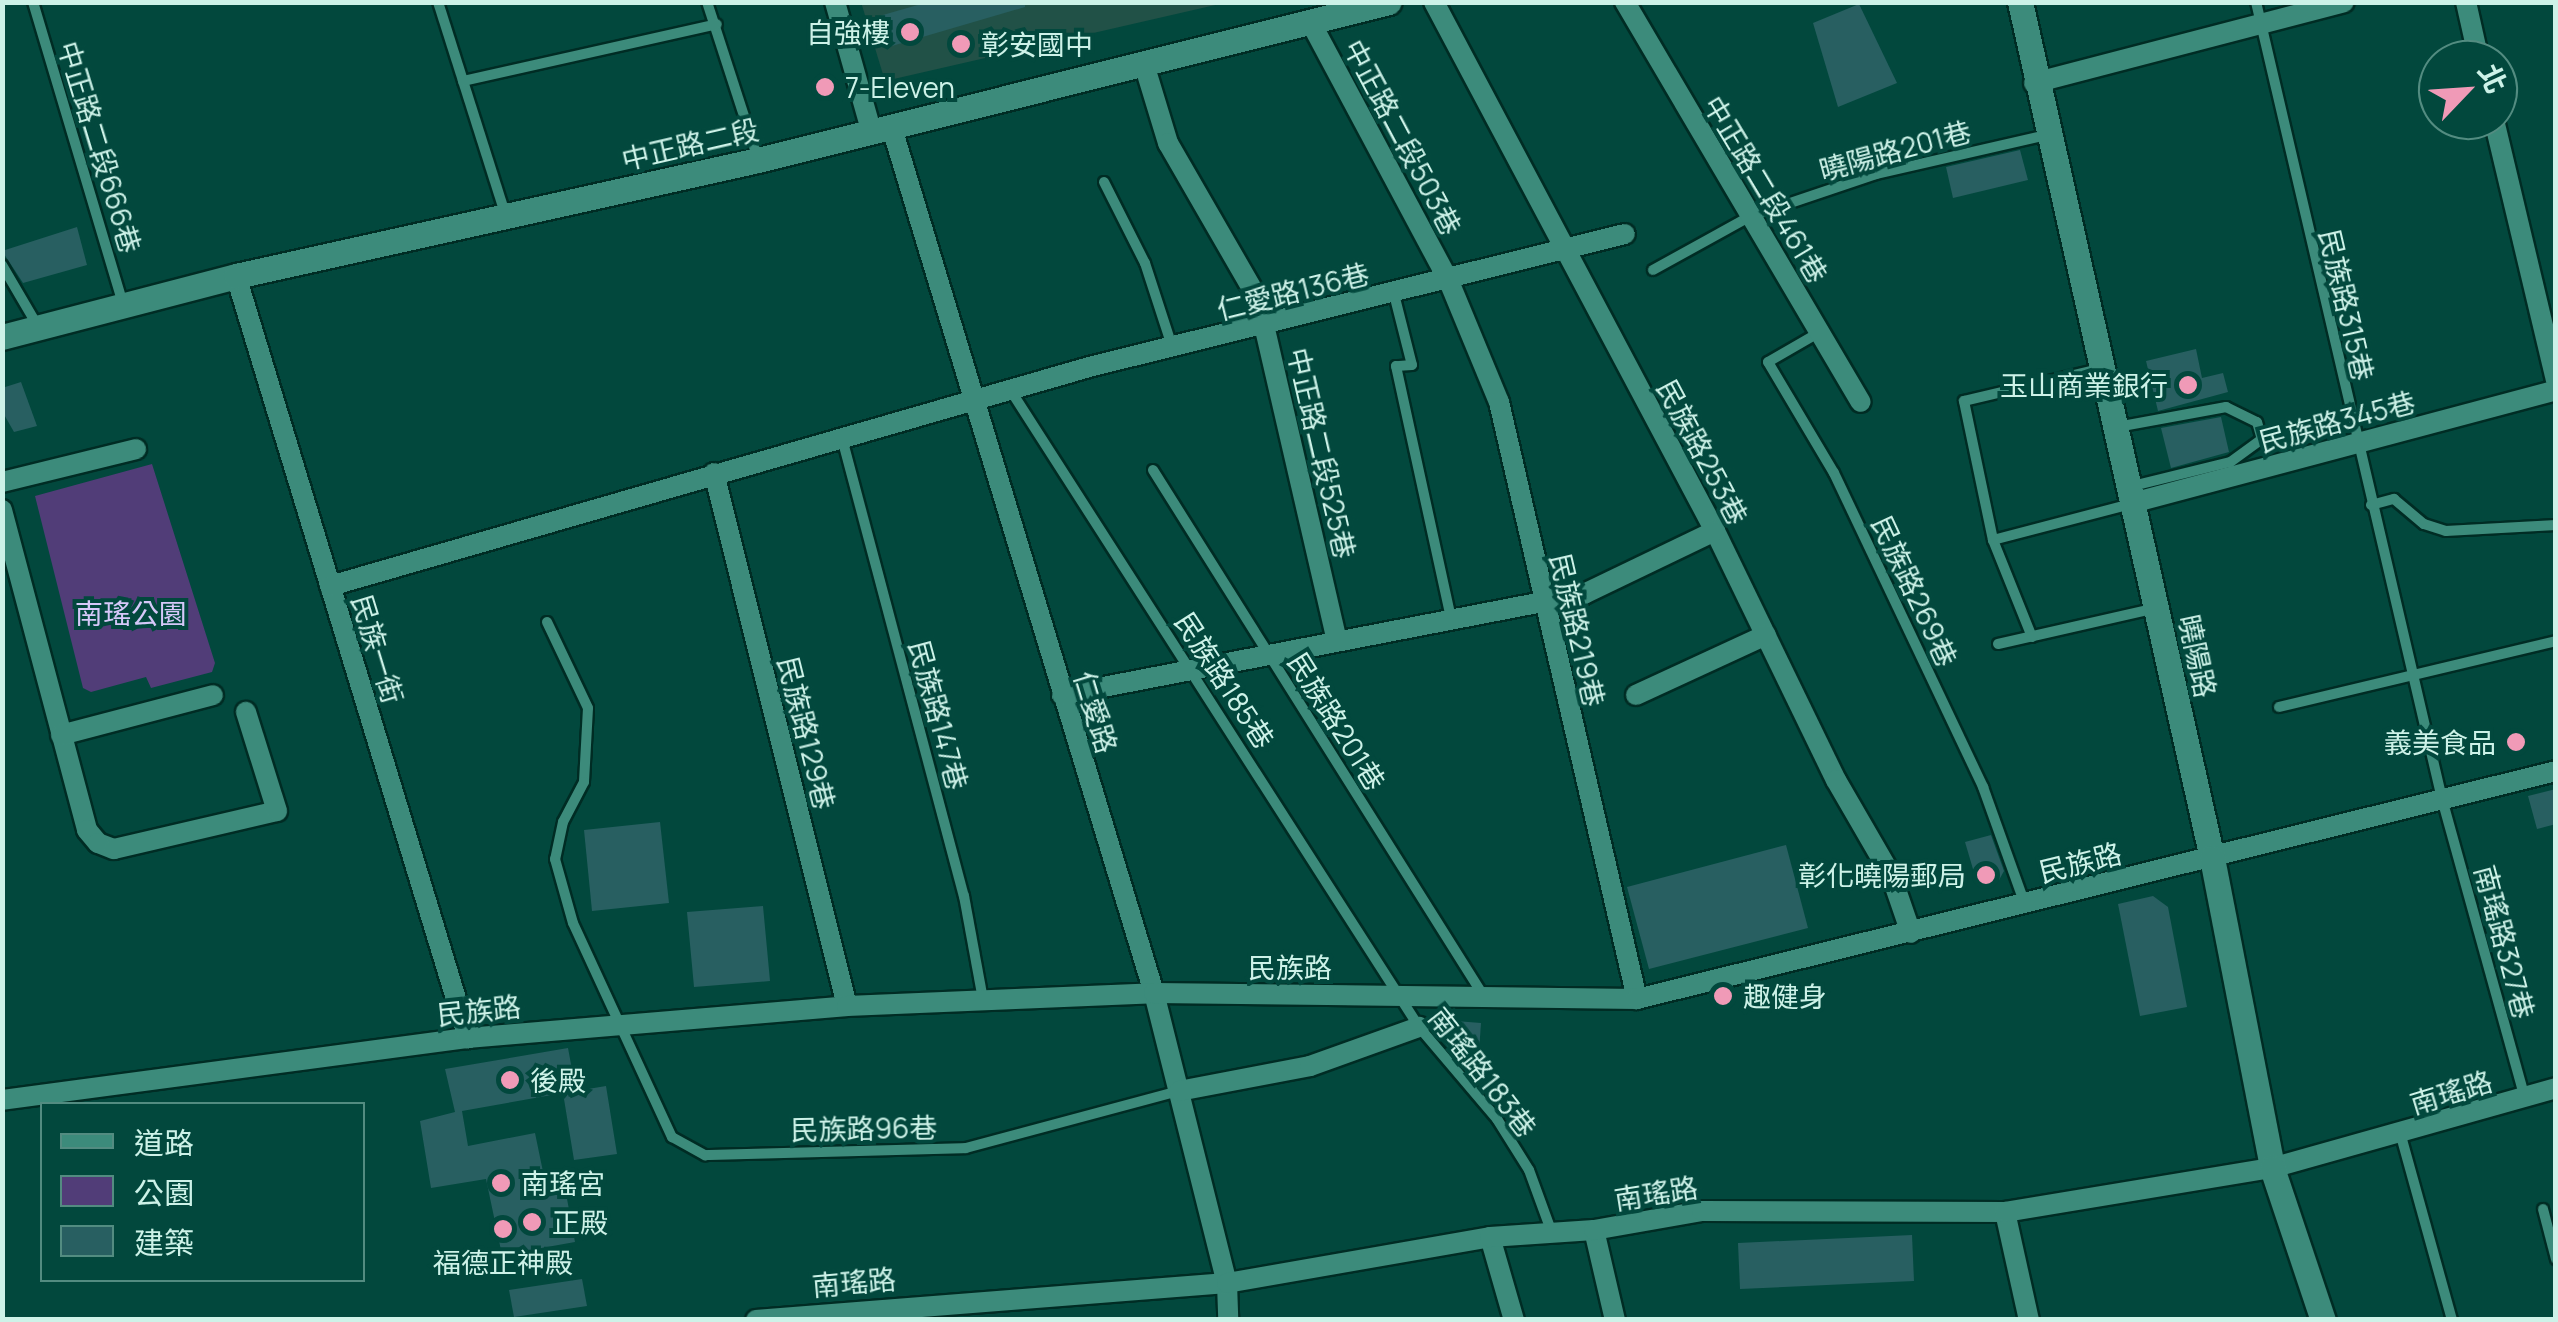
<!DOCTYPE html>
<html>
<head>
<meta charset="utf-8">
<style>
  body { margin:0 }
  #map { position:relative; width:2558px; height:1322px; overflow:hidden; background:#02483d; font-family:Manrope,"Noto Sans TC",sans-serif }
  div>[style] { position:absolute }
  [style*='--x'] { left:calc(var(--x)*1px); top:calc(var(--y)*1px); width:calc(var(--w)*1px); rotate:calc(var(--a)*1deg) }
  .built>* { inset:0; background:#215147 }
  .green>* { inset:0; background:#513d78 }
  .building>* { inset:0; background:#285f61 }
  .roads { filter:drop-shadow(2px 0 #002c24) drop-shadow(-2px 0 #002c24) drop-shadow(0 2px #002c24) drop-shadow(0 -2px #002c24) }
  .service>* { height:10px; margin:-5px; padding:0 5px; transform-origin:5px; border-radius:5px; background:#3c8b7b }
  .minor>* { height:20px; margin:-10px; padding:0 10px; transform-origin:10px; border-radius:10px; background:#3c8b7b }
  .tertiary>* { height:25px; margin:-12.5px; padding:0 12.5px; transform-origin:12.5px; border-radius:12.5px; background:#3c8b7b }
  .dots>* { width:28px; height:28px; translate:-50% -50%; box-sizing:border-box; border:5px solid #02483d; border-radius:50% }
  span { translate:-50% -50%; white-space:nowrap; text-align:center; line-height:1.15; -webkit-text-stroke:8px #02483d; paint-order:stroke }
  .poi-label { font-size:28px; color:#cdf2e8 }
  .right { translate:-100% -50%; text-align:right }
  .left { translate:0 -50%; text-align:left }
  .street-label { font-size:28px; color:#cdf2e8 }
  .park-label { font-size:28px; color:#d6c8f9 }
  .frame { position:absolute; inset:0; border:5px solid #cdf2e8; pointer-events:none }
  .legend { position:absolute; left:40px; top:1102px; width:325px; height:180px; box-sizing:border-box; background:#02483d; border:2px solid #538c81; margin:0; padding:12px 18px; list-style:none; font-size:30px; color:#cdf2e8 }
  .legend li { display:flex; align-items:center; gap:20px; height:50px }
  .legend b { width:50px; border:2px solid #538c81 }
  .north { position:absolute; left:2418px; top:40px; width:100px; height:100px; box-sizing:border-box; background:#02483d; border:2px solid #538c81; border-radius:50%; rotate:65deg; font-size:28px; font-weight:700; line-height:40px; text-align:center; color:#cdf2e8 }
  .north::after { content:''; display:block; margin:auto; width:35px; height:45px; background:#f09ab7; clip-path:polygon(50% 0,100% 100%,50% 72%,0 100%) }
</style>
</head>
<body>
<div id="map">
  <div class="built">
    <div style="clip-path:polygon(861px 2px,1224px 3px,885px 81px)"></div>
  </div>
  <div class="green">
    <div style="clip-path:polygon(152px 464px,215px 663px,212px 672px,151px 688px,146px 677px,91px 692px,83px 688px,35px 496px)"></div>
  </div>
  <div class="building">
    <div style="clip-path:polygon(928px 2px,1025px 2px,1025px 7px,885px 48px,876px 17px)"></div>
    <div style="clip-path:polygon(1859px 4px,1897px 83px,1838px 107px,1813px 23px)"></div>
    <div style="clip-path:polygon(2020px 150px,2028px 180px,1953px 198px,1946px 167px)"></div>
    <div style="clip-path:polygon(77px 227px,87px 265px,23px 283px,2px 251px)"></div>
    <div style="clip-path:polygon(2196px 349px,2202px 378px,2223px 373px,2228px 392px,2158px 411px,2146px 361px)"></div>
    <div style="clip-path:polygon(21px 382px,37px 426px,14px 432px,2px 411px,2px 388px)"></div>
    <div style="clip-path:polygon(2221px 417px,2229px 452px,2171px 468px,2161px 428px)"></div>
    <div style="clip-path:polygon(2556px 789px,2556px 824px,2537px 829px,2528px 796px)"></div>
    <div style="clip-path:polygon(660px 822px,669px 903px,592px 911px,584px 830px)"></div>
    <div style="clip-path:polygon(1991px 835px,2004px 871px,1999px 880px,1978px 886px,1965px 842px)"></div>
    <div style="clip-path:polygon(1786px 845px,1808px 928px,1649px 969px,1627px 887px)"></div>
    <div style="clip-path:polygon(2153px 896px,2168px 907px,2187px 1007px,2140px 1016px,2118px 904px)"></div>
    <div style="clip-path:polygon(763px 906px,770px 981px,694px 987px,687px 912px)"></div>
    <div style="clip-path:polygon(1443px 1020px,1481px 1023px,1477px 1080px,1442px 1040px)"></div>
    <div style="clip-path:polygon(568px 1048px,576px 1091px,606px 1086px,617px 1154px,574px 1160px,563px 1093px,462px 1111px,468px 1146px,535px 1133px,547px 1191px,565px 1188px,575px 1242px,502px 1255px,486px 1179px,431px 1188px,420px 1121px,455px 1112px,445px 1069px)"></div>
    <div style="clip-path:polygon(1912px 1235px,1914px 1281px,1740px 1289px,1738px 1243px)"></div>
    <div style="clip-path:polygon(582px 1279px,587px 1306px,514px 1317px,509px 1290px)"></div>
  </div>
  <div class="roads">
    <div class="service">
      <div style="--x:33;--y:2;--w:314;--a:73.4"></div>
      <div style="--x:438;--y:2;--w:225;--a:72.4"></div>
      <div style="--x:707;--y:2;--w:165;--a:72"></div>
      <div style="--x:2256;--y:2;--w:818;--a:76.86"></div>
      <div style="--x:2442;--y:799;--w:310;--a:74.5"></div>
      <div style="--x:463;--y:81;--w:260;--a:-12.6"></div>
      <div style="--x:1104;--y:182;--w:91;--a:63.2"></div>
      <div style="--x:1145;--y:263;--w:87;--a:72"></div>
      <div style="--x:2;--y:265;--w:69;--a:59.7"></div>
      <div style="--x:1653;--y:270;--w:110;--a:-28.9"></div>
      <div style="--x:1749;--y:217;--w:134;--a:-18.7"></div>
      <div style="--x:1876;--y:174;--w:174;--a:-12.9"></div>
      <div style="--x:1394;--y:294;--w:73;--a:75.8"></div>
      <div style="--x:1412;--y:365;--w:16;--a:176"></div>
      <div style="--x:1396;--y:366;--w:259;--a:77.7"></div>
      <div style="--x:1820;--y:332;--w:60;--a:150"></div>
      <div style="--x:1768;--y:362;--w:129;--a:59.3"></div>
      <div style="--x:1834;--y:473;--w:348;--a:64.6"></div>
      <div style="--x:1983;--y:787;--w:124;--a:70.3"></div>
      <div style="--x:1011;--y:391;--w:756;--a:57.32"></div>
      <div style="--x:1419;--y:1027;--w:121;--a:49.7"></div>
      <div style="--x:1497;--y:1119;--w:60;--a:57.9"></div>
      <div style="--x:1529;--y:1170;--w:67;--a:69.9"></div>
      <div style="--x:2117;--y:427;--w:111;--a:-10.4"></div>
      <div style="--x:2226;--y:407;--w:34;--a:26"></div>
      <div style="--x:2257;--y:422;--w:18;--a:74"></div>
      <div style="--x:2262;--y:439;--w:39;--a:144"></div>
      <div style="--x:2230;--y:462;--w:105;--a:166.2"></div>
      <div style="--x:843;--y:442;--w:470;--a:75.1"></div>
      <div style="--x:964;--y:896;--w:106;--a:79.6"></div>
      <div style="--x:1153;--y:470;--w:620;--a:57.85"></div>
      <div style="--x:2371;--y:505;--w:24;--a:-15"></div>
      <div style="--x:2394;--y:499;--w:39;--a:40"></div>
      <div style="--x:2424;--y:524;--w:23;--a:18"></div>
      <div style="--x:2446;--y:531;--w:110;--a:-3.1"></div>
      <div style="--x:1993;--y:540;--w:143;--a:-14.6"></div>
      <div style="--x:547;--y:622;--w:95;--a:64.5"></div>
      <div style="--x:588;--y:708;--w:74;--a:93.1"></div>
      <div style="--x:584;--y:782;--w:45;--a:117.7"></div>
      <div style="--x:563;--y:822;--w:38;--a:102"></div>
      <div style="--x:555;--y:859;--w:66;--a:74.3"></div>
      <div style="--x:573;--y:923;--w:236;--a:65.2"></div>
      <div style="--x:672;--y:1137;--w:38;--a:29"></div>
      <div style="--x:705;--y:1155;--w:261;--a:-1.5"></div>
      <div style="--x:966;--y:1148;--w:220;--a:-15"></div>
      <div style="--x:2032;--y:637;--w:105;--a:-111.9"></div>
      <div style="--x:1993;--y:540;--w:142;--a:-101.8"></div>
      <div style="--x:1964;--y:401;--w:139;--a:-13.3"></div>
      <div style="--x:1998;--y:644;--w:162;--a:-12.8"></div>
      <div style="--x:2279;--y:707;--w:285;--a:-13.4"></div>
      <div style="--x:2401;--y:1136;--w:191;--a:74.5"></div>
      <div style="--x:2543;--y:1209;--w:52;--a:75.4"></div>
    </div>
    <div class="minor">
      <div style="--x:835;--y:2;--w:133;--a:74.3"></div>
      <div style="--x:1434;--y:2;--w:599;--a:62.02"></div>
      <div style="--x:1715;--y:531;--w:277;--a:64.1"></div>
      <div style="--x:1836;--y:780;--w:110;--a:59.9"></div>
      <div style="--x:1891;--y:875;--w:61;--a:71"></div>
      <div style="--x:1625;--y:2;--w:464;--a:59.5"></div>
      <div style="--x:2466;--y:2;--w:59;--a:77.4"></div>
      <div style="--x:1310;--y:21;--w:293;--a:61.9"></div>
      <div style="--x:1448;--y:279;--w:133;--a:67.5"></div>
      <div style="--x:1499;--y:402;--w:613;--a:76.98"></div>
      <div style="--x:1144;--y:64;--w:83;--a:73.1"></div>
      <div style="--x:1168;--y:143;--w:180;--a:60"></div>
      <div style="--x:1258;--y:299;--w:351;--a:77"></div>
      <div style="--x:2034;--y:83;--w:320;--a:-14.6"></div>
      <div style="--x:2494;--y:120;--w:267;--a:76.6"></div>
      <div style="--x:891;--y:125;--w:907;--a:73.14"></div>
      <div style="--x:1154;--y:993;--w:299;--a:75.9"></div>
      <div style="--x:1227;--y:1283;--w:37;--a:88"></div>
      <div style="--x:236;--y:276;--w:797;--a:73.07"></div>
      <div style="--x:714;--y:473;--w:549;--a:75.99"></div>
      <div style="--x:2;--y:482;--w:138;--a:-13.8"></div>
      <div style="--x:2132;--y:503;--w:439;--a:-14.9"></div>
      <div style="--x:2;--y:510;--w:331;--a:75.1"></div>
      <div style="--x:87;--y:830;--w:17;--a:50"></div>
      <div style="--x:98;--y:843;--w:17;--a:21"></div>
      <div style="--x:114;--y:849;--w:167;--a:-13.1"></div>
      <div style="--x:277;--y:811;--w:104;--a:-107.4"></div>
      <div style="--x:330;--y:586;--w:790;--a:-16.09"></div>
      <div style="--x:1089;--y:367;--w:552;--a:-13.94"></div>
      <div style="--x:1062;--y:695;--w:532;--a:-10.95"></div>
      <div style="--x:1584;--y:594;--w:145;--a:-25.7"></div>
      <div style="--x:1636;--y:695;--w:143;--a:-24.8"></div>
      <div style="--x:61;--y:735;--w:157;--a:-14.7"></div>
      <div style="--x:1179;--y:1091;--w:133;--a:-10.8"></div>
      <div style="--x:1310;--y:1066;--w:116;--a:-19.7"></div>
      <div style="--x:2;--y:1100;--w:470;--a:-7.6"></div>
      <div style="--x:468;--y:1038;--w:380;--a:-4.8"></div>
      <div style="--x:847;--y:1006;--w:307;--a:-2.4"></div>
      <div style="--x:1154;--y:993;--w:483;--a:0.7"></div>
      <div style="--x:1637;--y:999;--w:947;--a:-13.93"></div>
      <div style="--x:2005;--y:1212;--w:111;--a:77.5"></div>
      <div style="--x:1594;--y:1230;--w:92;--a:76.9"></div>
      <div style="--x:1490;--y:1237;--w:86;--a:73.9"></div>
      <div style="--x:756;--y:1320;--w:472;--a:-4.5"></div>
      <div style="--x:1227;--y:1283;--w:267;--a:-9.9"></div>
      <div style="--x:1490;--y:1237;--w:104;--a:-3.9"></div>
      <div style="--x:1594;--y:1230;--w:110;--a:-10"></div>
      <div style="--x:1702;--y:1211;--w:303;--a:0.2"></div>
      <div style="--x:2005;--y:1212;--w:271;--a:-9.4"></div>
      <div style="--x:2272;--y:1168;--w:295;--a:-15.7"></div>
    </div>
    <div class="tertiary">
      <div style="--x:2020;--y:2;--w:877;--a:77.36"></div>
      <div style="--x:2212;--y:858;--w:316;--a:79"></div>
      <div style="--x:2272;--y:1168;--w:160;--a:71.5"></div>
      <div style="--x:2;--y:337;--w:242;--a:-14.6"></div>
      <div style="--x:236;--y:276;--w:535;--a:-12.53"></div>
      <div style="--x:758;--y:160;--w:650;--a:-14.06"></div>
    </div>
  </div>
  <div class="dots">
    <div style="left:910px;top:32px;background:#f09ab7"></div>
    <div style="left:961px;top:44px;background:#f09ab7"></div>
    <div style="left:825px;top:87px;background:#f09ab7"></div>
    <div style="left:2188px;top:385px;background:#f09ab7"></div>
    <div style="left:2516px;top:742px;background:#f09ab7"></div>
    <div style="left:1986px;top:875px;background:#f09ab7"></div>
    <div style="left:1723px;top:996px;background:#f09ab7"></div>
    <div style="left:510px;top:1080px;background:#f09ab7"></div>
    <div style="left:501px;top:1183px;background:#f09ab7"></div>
    <div style="left:532px;top:1222px;background:#f09ab7"></div>
    <div style="left:503px;top:1229px;background:#f09ab7"></div>
  </div>
  <div class="poi-label">
    <span class="right" style="left:890px;top:32px">自強樓</span>
    <span class="left" style="left:981px;top:44px">彰安國中</span>
    <span class="left" style="left:845px;top:87px">7-Eleven</span>
    <span class="right" style="left:2168px;top:385px">玉山商業銀行</span>
    <span class="right" style="left:2496px;top:742px">義美食品</span>
    <span class="right" style="left:1966px;top:875px">彰化曉陽郵局</span>
    <span class="left" style="left:1743px;top:996px">趣健身</span>
    <span class="left" style="left:530px;top:1080px">後殿</span>
    <span class="left" style="left:521px;top:1183px">南瑤宮</span>
    <span class="left" style="left:552px;top:1222px">正殿</span>
    <span style="left:503px;top:1262px">福德正神殿</span>
  </div>
  <div class="street-label">
    <span style="left:1403px;top:137px;rotate:62deg">中正路二段503巷</span>
    <span style="left:690px;top:144px;rotate:-13deg">中正路二段</span>
    <span style="left:100px;top:147px;rotate:73deg">中正路二段666巷</span>
    <span style="left:1895px;top:150px;rotate:-15deg">曉陽路201巷</span>
    <span style="left:1766px;top:189px;rotate:59deg">中正路二段461巷</span>
    <span style="left:1293px;top:291px;rotate:-14deg">仁愛路136巷</span>
    <span style="left:2347px;top:305px;rotate:77deg">民族路315巷</span>
    <span style="left:2337px;top:421px;rotate:-15deg">民族路345巷</span>
    <span style="left:1703px;top:452px;rotate:62deg">民族路253巷</span>
    <span style="left:1322px;top:453px;rotate:77deg">中正路二段525巷</span>
    <span style="left:1915px;top:591px;rotate:65deg">民族路269巷</span>
    <span style="left:1578px;top:630px;rotate:77deg">民族路219巷</span>
    <span style="left:378px;top:649px;rotate:73deg">民族一街</span>
    <span style="left:2198px;top:656px;rotate:78deg">曉陽路</span>
    <span style="left:1225px;top:680px;rotate:57deg">民族路185巷</span>
    <span style="left:1096px;top:712px;rotate:73deg">仁愛路</span>
    <span style="left:939px;top:715px;rotate:75deg">民族路147巷</span>
    <span style="left:1337px;top:721px;rotate:58deg">民族路201巷</span>
    <span style="left:807px;top:733px;rotate:76deg">民族路129巷</span>
    <span style="left:2080px;top:862px;rotate:-14deg">民族路</span>
    <span style="left:2505px;top:942px;rotate:75deg">南瑤路327巷</span>
    <span style="left:1290px;top:967px">民族路</span>
    <span style="left:479px;top:1010px;rotate:-6deg">民族路</span>
    <span style="left:1483px;top:1072px;rotate:52deg">南瑤路183巷</span>
    <span style="left:2451px;top:1092px;rotate:-17deg">南瑤路</span>
    <span style="left:864px;top:1128px;rotate:-1deg">民族路96巷</span>
    <span style="left:1656px;top:1193px;rotate:-9deg">南瑤路</span>
    <span style="left:854px;top:1282px;rotate:-5deg">南瑤路</span>
  </div>
  <div class="park-label">
    <span style="left:131px;top:613px">南瑤公園</span>
  </div>
  <div class="frame"></div>
  <ul class="legend">
  <li><b style="height:12px;background:#3c8b7b"></b>道路</li>
  <li><b style="height:28px;background:#513d78"></b>公園</li>
  <li><b style="height:28px;background:#285f61"></b>建築</li>
  </ul>
  <div class="north">北</div>
</div>
</body>
</html>
